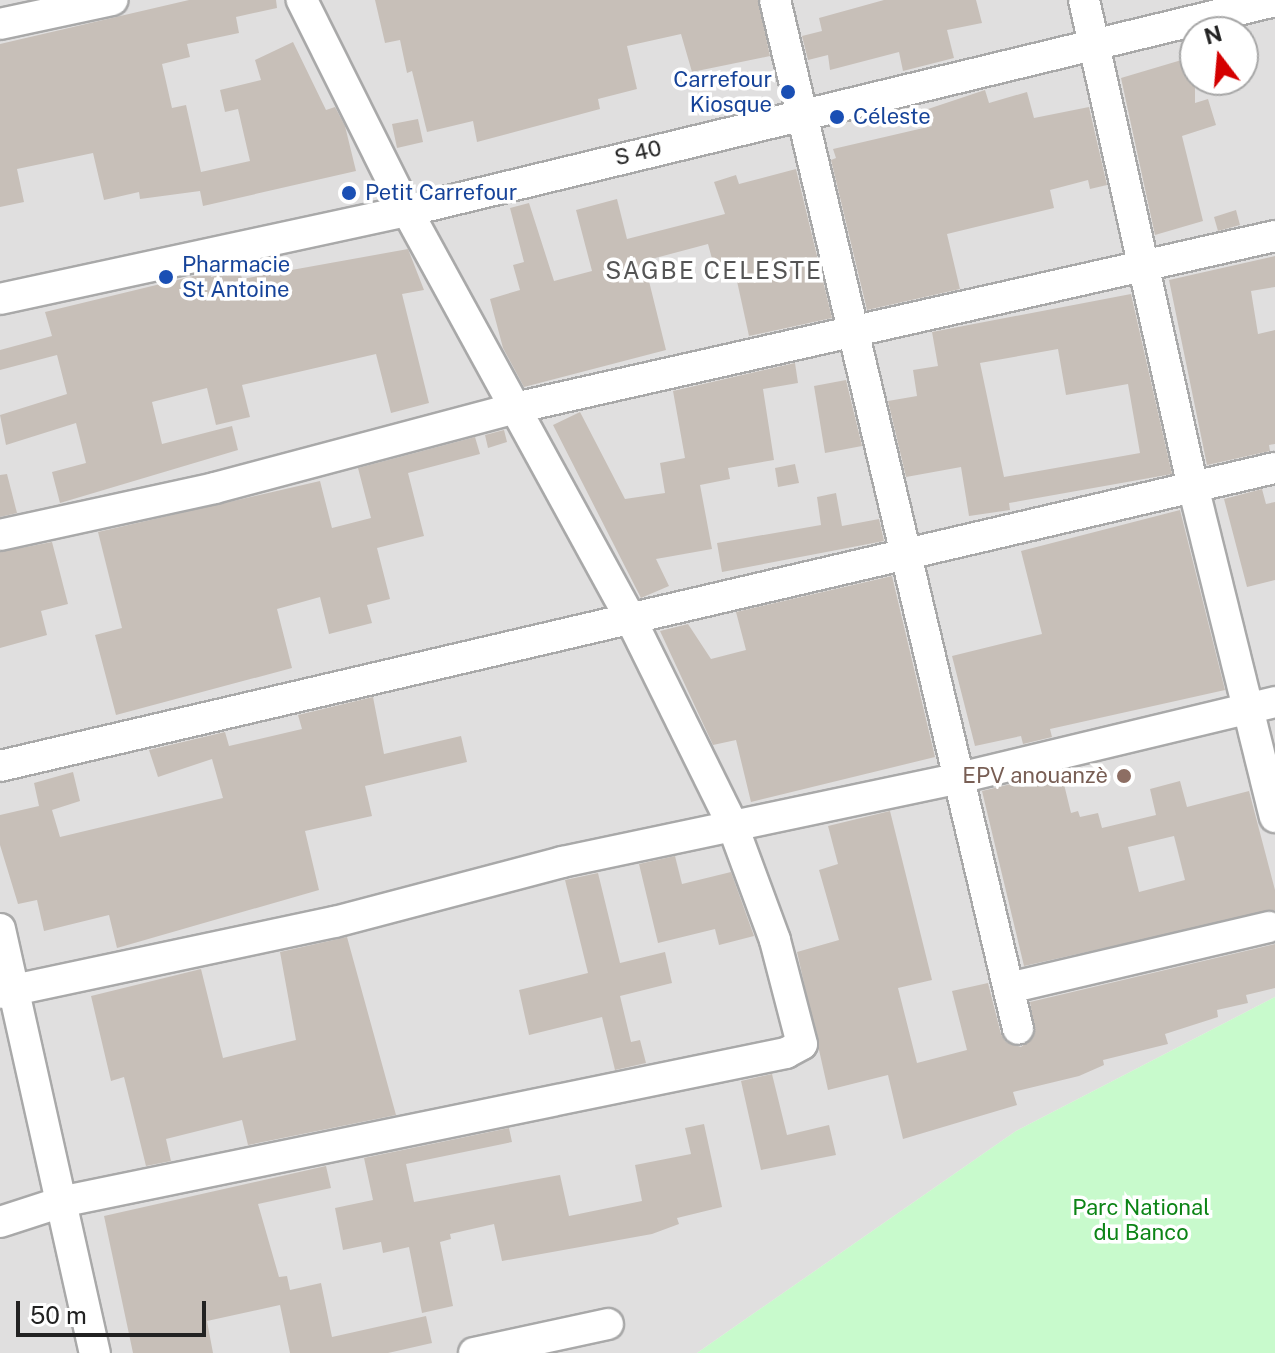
<!DOCTYPE html>
<html>
<head>
<meta charset="utf-8">
<style>
  body { margin:0 }
  #map { position:relative; width:1275px; height:1353px; overflow:hidden; background:#f2efe9; font-family:"Public Sans",sans-serif }
  div>[style] { position:absolute }
  [style*='--x'] { left:calc(var(--x)*1px); top:calc(var(--y)*1px); width:calc(var(--w)*1px); rotate:calc(var(--a)*1deg) }
  .residential>* { inset:0; background:#e0dfdf }
  .park>* { inset:0; background:#c8facc }
  .building>* { inset:0; background:#c7bfb8 }
  .roads { filter:drop-shadow(2px 0 #a9a9a9) drop-shadow(-2px 0 #a9a9a9) drop-shadow(0 2px #a9a9a9) drop-shadow(0 -2px #a9a9a9) }
  .minor>* { height:30px; margin:-15px; padding:0 15px; transform-origin:15px; border-radius:15px; background:#fff }
  .dots>* { width:22px; height:22px; translate:-50% -50%; box-sizing:border-box; border:4px solid #fff; border-radius:50% }
  span { translate:-50% -50%; white-space:nowrap; text-align:center; line-height:1.15; -webkit-text-stroke:7px #fff; paint-order:stroke }
  .transit-label { font-size:22px; color:#164399 }
  .right { translate:-100% -50%; text-align:right }
  .left { translate:0 -50%; text-align:left }
  .street-label { font-size:22px; color:#222 }
  .education-label { font-size:22px; color:#785e54 }
  .park-label { font-size:22px; color:#0c8416 }
  .neighbourhood-label { font-size:24px; color:#555; letter-spacing:2px }
  .north { position:absolute; left:1179px; top:16px; width:80px; height:80px; box-sizing:border-box; background:#fff; border:2px solid #a7a7a7; border-radius:50%; rotate:344deg; font-size:22px; font-weight:700; line-height:32px; text-align:center; color:#222 }
  .north::after { content:''; display:block; margin:auto; width:28px; height:36px; background:#d40000; clip-path:polygon(50% 0,100% 100%,50% 72%,0 100%) }
  .scale { position:absolute; left:16px; top:1301px; width:190px; height:36px; box-sizing:border-box; border:4px solid #222; border-top:0; padding-left:10px; font-size:24px; line-height:28px; white-space:nowrap; color:#222; -webkit-text-stroke:6px #fff; paint-order:stroke }
</style>
</head>
<body>
<div id="map">
  <div class="residential">
    <div style="clip-path:polygon(evenodd,0 0,1275px 0,1275px 997px,1016px 1131px,697px 1353px,0 1353px,0 0,1195px 32px,1243px 32px,1243px 80px,1195px 80px,1195px 32px)"></div>
  </div>
  <div class="park">
    <div style="clip-path:polygon(1275px 997px,1275px 1353px,697px 1353px,1016px 1131px)"></div>
  </div>
  <div class="building">
    <div style="clip-path:polygon(189px 0,276px 0,277px 8px,236px 17px,239px 33px,187px 44px,190px 57px,162px 64px,172px 108px,186px 105px,201px 172px,250px 161px,238px 109px,225px 112px,220px 90px,261px 80px,255px 60px,293px 42px,326px 110px,335px 107px,345px 126px,356px 171px,203px 206px,200px 191px,140px 199px,139px 192px,104px 200px,93px 153px,17px 169px,24px 202px,0 207px,0 44px)"></div>
    <div style="clip-path:polygon(375px 0,758px 0,770px 56px,692px 72px,681px 34px,627px 46px,637px 89px,598px 99px,600px 109px,477px 142px,473px 121px,427px 132px,412px 71px,407px 73px,400px 40px,385px 43px)"></div>
    <div style="clip-path:polygon(884px 0,976px 0,982px 23px,947px 30px,954px 58px,903px 71px,899px 52px,830px 70px,828px 55px,808px 60px,802px 36px,822px 31px,819px 18px)"></div>
    <div style="clip-path:polygon(1195px 56px,1195px 103px,1208px 99px,1216px 125px,1182px 136px,1203px 221px,1155px 235px,1121px 78px)"></div>
    <div style="clip-path:polygon(985px 90px,989px 103px,1027px 92px,1034px 118px,1089px 107px,1107px 185px,1090px 189px,1088px 180px,1050px 190px,1054px 208px,947px 234px,960px 289px,867px 310px,831px 160px,836px 158px,833px 149px,932px 126px,928px 109px)"></div>
    <div style="clip-path:polygon(418px 119px,423px 142px,397px 148px,392px 124px)"></div>
    <div style="clip-path:polygon(796px 169px,832px 318px,749px 336px,735px 272px,717px 277px,708px 244px,644px 261px,666px 350px,524px 387px,503px 348px,490px 299px,520px 290px,513px 265px,524px 262px,510px 208px,529px 203px,554px 281px,592px 271px,576px 210px,617px 199px,627px 239px,725px 214px,714px 182px,736px 175px,739px 184px)"></div>
    <div style="clip-path:polygon(1236px 210px,1240px 225px,1218px 231px,1214px 217px)"></div>
    <div style="clip-path:polygon(408px 249px,424px 290px,402px 294px,429px 403px,391px 413px,376px 354px,242px 385px,250px 417px,216px 425px,207px 388px,152px 402px,162px 444px,232px 426px,238px 450px,60px 503px,52px 472px,86px 463px,76px 423px,6px 445px,0 415px,67px 394px,57px 355px,0 370px,0 350px,52px 336px,45px 312px,210px 272px,211px 277px,240px 270px,242px 279px)"></div>
    <div style="clip-path:polygon(1275px 256px,1275px 287px,1251px 291px,1258px 334px,1275px 330px,1275px 444px,1269px 445px,1270px 451px,1207px 465px,1169px 280px)"></div>
    <div style="clip-path:polygon(evenodd,1131px 294px,1172px 474px,1009px 503px,1010px 510px,969px 516px,961px 467px,906px 477px,888px 401px,917px 396px,913px 370px,938px 366px,932px 332px,1131px 294px,1058px 349px,1066px 395px,1128px 384px,1140px 453px,1004px 477px,980px 363px,1058px 349px)"></div>
    <div style="clip-path:polygon(795px 363px,798px 383px,763px 389px,774px 460px,728px 468px,730px 479px,700px 485px,712px 549px,656px 559px,669px 586px,641px 598px,553px 425px,580px 412px,625px 499px,665px 493px,660px 463px,685px 458px,673px 391px)"></div>
    <div style="clip-path:polygon(846px 380px,862px 446px,825px 453px,814px 386px)"></div>
    <div style="clip-path:polygon(504px 430px,507px 442px,488px 448px,485px 435px)"></div>
    <div style="clip-path:polygon(475px 437px,480px 454px,408px 473px,424px 536px,377px 548px,390px 599px,367px 605px,372px 623px,329px 634px,320px 597px,277px 609px,292px 668px,116px 715px,95px 635px,122px 628px,98px 532px,320px 481px,332px 528px,371px 518px,358px 468px)"></div>
    <div style="clip-path:polygon(795px 464px,799px 483px,778px 487px,775px 468px)"></div>
    <div style="clip-path:polygon(7px 474px,17px 513px,0 517px,0 475px)"></div>
    <div style="clip-path:polygon(1262px 489px,1266px 504px,1275px 502px,1275px 580px,1247px 587px,1224px 499px)"></div>
    <div style="clip-path:polygon(836px 493px,842px 526px,879px 519px,884px 541px,722px 572px,717px 543px,821px 525px,817px 497px)"></div>
    <div style="clip-path:polygon(1180px 510px,1225px 690px,1050px 729px,1052px 737px,1023px 744px,1021px 736px,975px 746px,952px 656px,1042px 634px,1021px 551px)"></div>
    <div style="clip-path:polygon(52px 542px,68px 604px,41px 611px,47px 635px,0 648px,0 552px)"></div>
    <div style="clip-path:polygon(892px 576px,935px 757px,751px 802px,736px 740px,713px 745px,660px 631px,688px 624px,711px 659px,746px 650px,736px 612px)"></div>
    <div style="clip-path:polygon(373px 697px,384px 754px,461px 736px,467px 762px,365px 786px,372px 816px,305px 831px,319px 890px,117px 948px,109px 915px,44px 931px,37px 900px,18px 904px,0 845px,0 815px,39px 806px,34px 783px,73px 772px,80px 801px,52px 810px,60px 837px,223px 798px,212px 759px,158px 777px,149px 750px,225px 732px,229px 746px,302px 729px,298px 715px)"></div>
    <div style="clip-path:polygon(evenodd,1061px 772px,1071px 813px,1078px 811px,1080px 817px,1098px 813px,1102px 828px,1156px 815px,1150px 789px,1180px 781px,1187px 807px,1249px 791px,1275px 890px,1275px 910px,1024px 966px,982px 791px,1061px 772px,1174px 836px,1185px 880px,1139px 892px,1128px 847px,1174px 836px)"></div>
    <div style="clip-path:polygon(890px 811px,932px 980px,898px 988px,917px 1063px,967px 1050px,952px 991px,988px 983px,1001px 1034px,1006px 1042px,1021px 1047px,1035px 1033px,1030px 1002px,1275px 944px,1275px 988px,1246px 995px,1248px 1003px,1217px 1010px,1218px 1017px,1165px 1034px,1168px 1044px,1103px 1060px,1104px 1065px,1079px 1076px,1013px 1092px,1017px 1105px,903px 1139px,888px 1075px,828px 1090px,797px 952px,839px 940px,819px 870px,838px 864px,828px 826px)"></div>
    <div style="clip-path:polygon(675px 856px,682px 884px,731px 872px,754px 936px,719px 945px,715px 929px,658px 943px,639px 864px)"></div>
    <div style="clip-path:polygon(598px 873px,620px 963px,665px 952px,672px 983px,620px 996px,631px 1042px,640px 1040px,646px 1063px,615px 1070px,602px 1017px,529px 1035px,519px 990px,588px 973px,565px 880px)"></div>
    <div style="clip-path:polygon(347px 937px,396px 1115px,248px 1145px,242px 1120px,166px 1139px,171px 1161px,146px 1166px,124px 1077px,111px 1081px,91px 996px,201px 969px,223px 1058px,296px 1040px,280px 952px)"></div>
    <div style="clip-path:polygon(772px 1074px,787px 1135px,829px 1125px,836px 1155px,761px 1170px,741px 1081px)"></div>
    <div style="clip-path:polygon(704px 1124px,722px 1207px,677px 1218px,679px 1224px,652px 1234px,502px 1261px,494px 1224px,450px 1234px,451px 1239px,440px 1242px,453px 1306px,422px 1313px,409px 1247px,383px 1253px,381px 1242px,343px 1250px,335px 1208px,373px 1200px,364px 1158px,509px 1128px,512px 1142px,406px 1164px,414px 1202px,560px 1175px,569px 1216px,642px 1201px,635px 1165px,691px 1154px,685px 1128px)"></div>
    <div style="clip-path:polygon(326px 1166px,331px 1188px,258px 1204px,279px 1277px,287px 1276px,290px 1290px,321px 1283px,332px 1337px,426px 1316px,432px 1343px,388px 1353px,290px 1353px,280px 1305px,207px 1321px,213px 1353px,133px 1353px,104px 1216px)"></div>
  </div>
  <div class="roads">
    <div class="minor">
      <div style="--x:775;--y:0;--w:1057;--a:76.71"></div>
      <div style="--x:1084;--y:0;--w:498;--a:77.4"></div>
      <div style="--x:1193;--y:486;--w:341;--a:76.1"></div>
      <div style="--x:0;--y:24;--w:115;--a:-12.1"></div>
      <div style="--x:0;--y:299;--w:416;--a:-12.2"></div>
      <div style="--x:407;--y:211;--w:893;--a:-13.6"></div>
      <div style="--x:0;--y:535;--w:220;--a:-12.3"></div>
      <div style="--x:215;--y:488;--w:310;--a:-14.9"></div>
      <div style="--x:515;--y:408;--w:779;--a:-12.75"></div>
      <div style="--x:0;--y:766;--w:1309;--a:-13.16"></div>
      <div style="--x:0;--y:929;--w:435;--a:77.4"></div>
      <div style="--x:1009;--y:988;--w:267;--a:-13.2"></div>
      <div style="--x:0;--y:993;--w:342;--a:-12"></div>
      <div style="--x:335;--y:922;--w:235;--a:-14.8"></div>
      <div style="--x:562;--y:862;--w:406;--a:-11.9"></div>
      <div style="--x:959;--y:778;--w:325;--a:-13.5"></div>
      <div style="--x:0;--y:1222;--w:68;--a:-17.9"></div>
      <div style="--x:65;--y:1201;--w:736;--a:-11.6"></div>
      <div style="--x:786;--y:1053;--w:18;--a:-29"></div>
      <div style="--x:802;--y:1044;--w:107;--a:-104.6"></div>
      <div style="--x:775;--y:940;--w:124;--a:-110.3"></div>
      <div style="--x:732;--y:824;--w:232;--a:-116.3"></div>
      <div style="--x:629;--y:616;--w:462;--a:-118.7"></div>
      <div style="--x:407;--y:211;--w:236;--a:-116.5"></div>
      <div style="--x:474;--y:1353;--w:137;--a:-12.2"></div>
    </div>
  </div>
  <div class="dots">
    <div style="left:788px;top:92px;background:#1a4fb4"></div>
    <div style="left:837px;top:117px;background:#1a4fb4"></div>
    <div style="left:349px;top:193px;background:#1a4fb4"></div>
    <div style="left:166px;top:277px;background:#1a4fb4"></div>
    <div style="left:1124px;top:776px;background:#8d6e63"></div>
  </div>
  <div class="transit-label">
    <span class="right" style="left:772px;top:92px">Carrefour<br>Kiosque</span>
    <span class="left" style="left:853px;top:117px">Céleste</span>
    <span class="left" style="left:365px;top:193px">Petit Carrefour</span>
    <span class="left" style="left:182px;top:277px">Pharmacie<br>St Antoine</span>
  </div>
  <div class="street-label">
    <span style="left:638px;top:153px;rotate:-13deg">S 40</span>
  </div>
  <div class="education-label">
    <span class="right" style="left:1108px;top:776px">EPV anouanzè</span>
  </div>
  <div class="park-label">
    <span style="left:1141px;top:1220px">Parc National<br>du Banco</span>
  </div>
  <div class="neighbourhood-label">
    <span style="left:714px;top:271px">SAGBE CELESTE</span>
  </div>
  <div class="north">N</div>
  <div class="scale">50 m</div>
</div>
</body>
</html>
